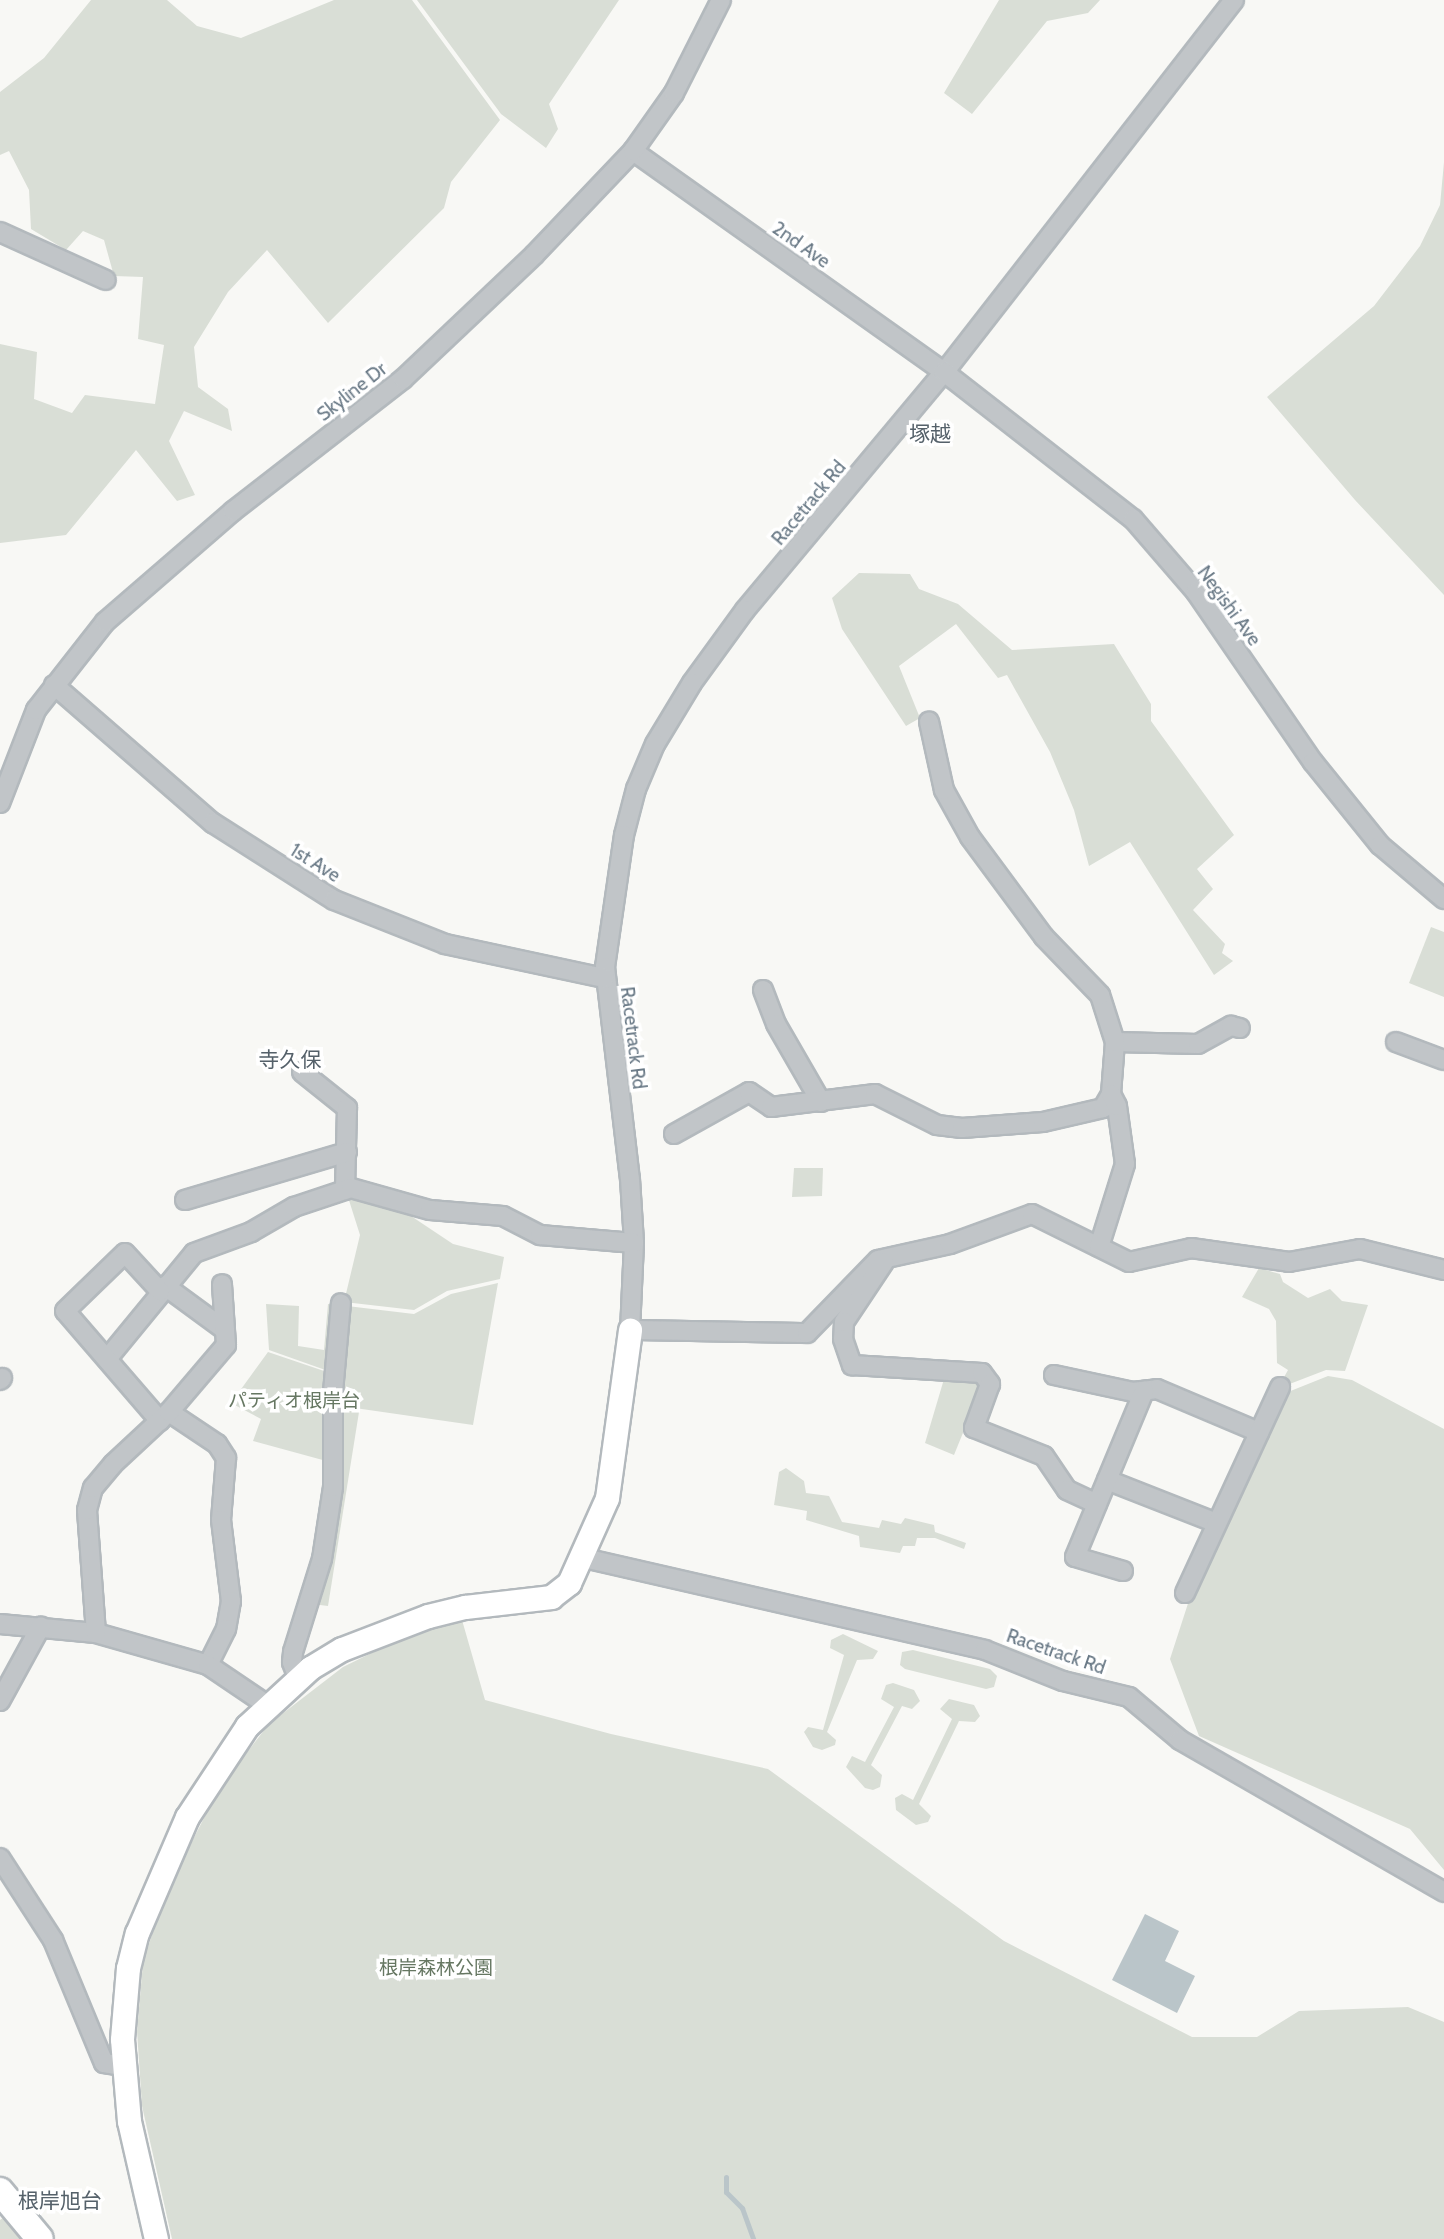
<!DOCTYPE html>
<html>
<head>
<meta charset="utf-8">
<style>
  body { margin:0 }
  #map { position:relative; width:1444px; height:2239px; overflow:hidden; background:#f8f8f5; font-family:Cabin,"Noto Sans JP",sans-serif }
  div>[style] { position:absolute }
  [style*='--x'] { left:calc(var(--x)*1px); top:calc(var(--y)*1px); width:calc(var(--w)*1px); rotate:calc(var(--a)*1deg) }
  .green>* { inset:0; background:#d9ded6 }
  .water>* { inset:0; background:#bac5c9 }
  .stream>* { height:5px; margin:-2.5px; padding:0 2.5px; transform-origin:2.5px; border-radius:2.5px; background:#bac5c9 }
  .roads { filter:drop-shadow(2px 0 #b3b9bd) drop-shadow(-2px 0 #b3b9bd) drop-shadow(0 2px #b3b9bd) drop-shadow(0 -2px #b3b9bd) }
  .street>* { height:18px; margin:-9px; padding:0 9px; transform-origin:9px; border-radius:9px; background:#c1c5c8 }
  .secondary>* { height:23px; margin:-11.5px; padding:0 11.5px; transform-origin:11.5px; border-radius:11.5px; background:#fff }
  .primary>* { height:26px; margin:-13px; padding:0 13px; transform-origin:13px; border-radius:13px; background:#fff }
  span { translate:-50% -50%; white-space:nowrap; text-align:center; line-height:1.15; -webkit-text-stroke:7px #fff; paint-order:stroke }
  .street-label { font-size:19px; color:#687885 }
  .park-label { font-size:19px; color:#667762 }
  .neighbourhood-label { font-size:21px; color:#55616a }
</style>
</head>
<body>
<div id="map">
  <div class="green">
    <div style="clip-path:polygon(91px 0,167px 0,197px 26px,241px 38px,334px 0,412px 0,500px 120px,451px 182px,444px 208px,328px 323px,267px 250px,228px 292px,194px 347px,198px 387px,228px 409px,232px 431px,184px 411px,169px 441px,195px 495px,177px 501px,136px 450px,66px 535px,0 543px,0 344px,37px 352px,34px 399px,72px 413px,85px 395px,155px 404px,164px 345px,138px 339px,143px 277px,114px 276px,104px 240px,83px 231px,66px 250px,31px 229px,29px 190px,9px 151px,0 155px,0 92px,44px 58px)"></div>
    <div style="clip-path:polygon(417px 0,619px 0,549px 104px,558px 129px,546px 148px,501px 114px)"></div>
    <div style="clip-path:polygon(999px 0,1100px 0,1088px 13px,1047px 21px,972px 114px,944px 93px)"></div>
    <div style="clip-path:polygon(1444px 162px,1444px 595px,1355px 500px,1267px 397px,1374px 306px,1420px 246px,1440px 205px)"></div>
    <div style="clip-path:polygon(859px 573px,910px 574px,919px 589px,958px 604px,1012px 650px,1114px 644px,1151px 704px,1151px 721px,1234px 835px,1197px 869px,1213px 889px,1193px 910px,1225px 944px,1222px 953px,1233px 961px,1214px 975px,1130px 842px,1089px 866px,1074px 810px,1050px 752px,1007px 675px,998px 678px,956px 624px,899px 666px,920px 718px,906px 726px,842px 629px,832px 598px)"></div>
    <div style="clip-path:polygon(1431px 927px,1444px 932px,1444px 997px,1409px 983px)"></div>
    <div style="clip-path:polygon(794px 1168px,823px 1168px,822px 1196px,792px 1197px)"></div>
    <div style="clip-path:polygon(347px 1194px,408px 1214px,453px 1244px,504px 1257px,500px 1279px,447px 1291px,414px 1310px,344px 1302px,360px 1235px)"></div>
    <div style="clip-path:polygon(1259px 1268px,1280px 1274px,1283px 1282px,1308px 1298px,1330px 1289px,1342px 1301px,1368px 1305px,1345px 1371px,1326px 1370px,1287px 1385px,1283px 1379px,1288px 1370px,1277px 1363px,1276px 1321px,1269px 1309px,1242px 1297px)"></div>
    <div style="clip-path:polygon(498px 1283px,473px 1425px,341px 1406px,338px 1391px,347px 1306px,414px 1314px,451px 1294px)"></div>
    <div style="clip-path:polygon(266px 1304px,299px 1306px,298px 1346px,324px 1350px,328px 1304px,339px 1305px,331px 1372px,269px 1350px)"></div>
    <div style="clip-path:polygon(268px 1352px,330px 1373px,330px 1462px,253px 1441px,261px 1419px,231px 1403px)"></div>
    <div style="clip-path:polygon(1328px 1376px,1352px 1380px,1444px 1429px,1444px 1870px,1410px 1829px,1199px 1736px,1170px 1659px,1193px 1588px,1288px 1392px)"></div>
    <div style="clip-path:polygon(979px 1378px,982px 1386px,954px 1455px,925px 1443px,944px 1379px)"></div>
    <div style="clip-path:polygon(341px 1410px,359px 1412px,328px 1606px,312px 1604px)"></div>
    <div style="clip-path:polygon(786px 1468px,804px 1481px,806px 1493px,829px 1496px,842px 1522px,879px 1528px,882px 1520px,901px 1524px,905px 1518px,934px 1525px,935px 1532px,966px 1543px,964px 1549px,935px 1538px,917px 1538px,915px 1546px,903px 1546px,900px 1553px,860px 1547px,859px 1536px,806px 1520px,807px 1511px,774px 1505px,779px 1472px)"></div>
    <div style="clip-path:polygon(462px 1620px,485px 1700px,611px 1734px,768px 1769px,1004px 1941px,1192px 2037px,1257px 2037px,1299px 2011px,1408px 2007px,1444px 2022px,1444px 2239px,172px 2239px,142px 2106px,137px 2031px,143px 1962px,166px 1892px,220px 1787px,269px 1724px,343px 1667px,402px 1638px)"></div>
    <div style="clip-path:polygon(843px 1634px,878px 1651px,873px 1659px,857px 1660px,827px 1732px,836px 1740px,835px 1745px,822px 1750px,813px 1747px,804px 1732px,808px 1727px,823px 1730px,844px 1655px,830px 1648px,831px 1640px)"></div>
    <div style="clip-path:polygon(913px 1650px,990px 1669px,997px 1676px,994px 1687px,986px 1689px,905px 1669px,900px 1665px,902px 1652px)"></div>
    <div style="clip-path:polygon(893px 1683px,914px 1690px,920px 1701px,912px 1709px,902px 1706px,871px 1765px,882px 1775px,880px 1787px,873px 1790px,865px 1788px,846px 1767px,852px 1756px,865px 1762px,894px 1707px,881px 1699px,886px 1685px)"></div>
    <div style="clip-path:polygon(949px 1699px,974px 1705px,980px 1716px,975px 1722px,959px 1721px,919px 1804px,931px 1816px,928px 1822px,916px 1825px,896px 1810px,895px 1798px,902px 1794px,913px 1800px,952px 1719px,940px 1709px)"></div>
    <div style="clip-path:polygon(7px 2215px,28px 2239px,0 2239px,0 2220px)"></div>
  </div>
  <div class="water">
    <div style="clip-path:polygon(1145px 1914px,1179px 1931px,1165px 1961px,1195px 1976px,1177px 2013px,1112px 1980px)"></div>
  </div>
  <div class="stream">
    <div style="--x:726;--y:2177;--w:15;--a:90"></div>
    <div style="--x:726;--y:2192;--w:23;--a:45"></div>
    <div style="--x:742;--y:2208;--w:33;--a:70"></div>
  </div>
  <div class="roads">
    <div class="street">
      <div style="--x:1234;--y:0;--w:472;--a:127.9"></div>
      <div style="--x:944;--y:372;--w:310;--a:129.9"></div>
      <div style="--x:745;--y:610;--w:90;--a:126"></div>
      <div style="--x:692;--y:683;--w:71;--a:121.2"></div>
      <div style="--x:655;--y:744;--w:49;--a:112.9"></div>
      <div style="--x:636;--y:789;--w:48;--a:104.6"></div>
      <div style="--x:624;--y:835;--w:133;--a:98.2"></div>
      <div style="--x:605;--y:967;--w:213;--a:83.3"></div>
      <div style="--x:630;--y:1179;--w:64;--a:86.4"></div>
      <div style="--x:634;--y:1243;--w:87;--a:92.6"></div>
      <div style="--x:630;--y:1330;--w:177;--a:1"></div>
      <div style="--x:807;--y:1333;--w:102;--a:-45.8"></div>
      <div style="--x:878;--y:1260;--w:74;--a:-12.5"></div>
      <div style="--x:950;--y:1244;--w:87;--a:-20.1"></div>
      <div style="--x:1032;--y:1214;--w:108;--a:26.3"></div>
      <div style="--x:1129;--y:1262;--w:64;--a:-12.7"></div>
      <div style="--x:1191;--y:1248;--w:99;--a:8.1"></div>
      <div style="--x:1289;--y:1262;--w:72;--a:-10.4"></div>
      <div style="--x:1360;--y:1249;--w:87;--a:14"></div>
      <div style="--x:633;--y:151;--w:382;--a:35.4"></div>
      <div style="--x:944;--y:372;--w:239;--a:37.9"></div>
      <div style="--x:1133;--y:519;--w:96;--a:49.2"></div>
      <div style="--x:1196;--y:592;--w:206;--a:55.5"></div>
      <div style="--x:1313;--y:762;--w:107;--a:51.1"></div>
      <div style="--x:1380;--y:845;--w:84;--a:40.2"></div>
      <div style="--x:0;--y:232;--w:116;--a:24.4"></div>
      <div style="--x:54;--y:685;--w:211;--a:41"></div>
      <div style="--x:213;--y:823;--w:143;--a:32.5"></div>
      <div style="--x:334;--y:900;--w:119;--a:21.6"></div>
      <div style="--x:445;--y:944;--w:163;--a:12.1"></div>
      <div style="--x:0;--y:803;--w:100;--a:-68.8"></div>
      <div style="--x:36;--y:710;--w:112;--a:-51.9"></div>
      <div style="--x:105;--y:622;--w:169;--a:-40.9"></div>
      <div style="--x:233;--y:511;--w:215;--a:-37.8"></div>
      <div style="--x:403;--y:379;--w:180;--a:-43.4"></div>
      <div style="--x:534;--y:255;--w:144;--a:-46.4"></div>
      <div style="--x:633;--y:151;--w:71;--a:-54.7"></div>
      <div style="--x:674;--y:93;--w:104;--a:-63.2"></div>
      <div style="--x:763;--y:990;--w:36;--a:69"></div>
      <div style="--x:776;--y:1024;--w:90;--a:60"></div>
      <div style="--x:1115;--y:1042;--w:83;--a:1.4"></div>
      <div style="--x:1198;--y:1044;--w:38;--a:-29"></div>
      <div style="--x:1231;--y:1026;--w:9;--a:13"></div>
      <div style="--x:1396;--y:1042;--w:51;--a:20.6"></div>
      <div style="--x:302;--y:1072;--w:58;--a:38.7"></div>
      <div style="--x:347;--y:1108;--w:82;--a:91.4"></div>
      <div style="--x:674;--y:1134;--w:86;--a:-29.2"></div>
      <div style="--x:749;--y:1092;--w:27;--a:34"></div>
      <div style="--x:771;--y:1107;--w:105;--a:-7.1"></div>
      <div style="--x:875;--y:1094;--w:69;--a:26.6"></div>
      <div style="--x:937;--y:1125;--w:25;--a:7"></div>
      <div style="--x:962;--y:1128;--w:81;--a:-4.2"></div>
      <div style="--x:1043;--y:1122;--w:62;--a:-13.1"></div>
      <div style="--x:1103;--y:1108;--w:16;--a:-60"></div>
      <div style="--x:1111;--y:1094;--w:52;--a:-85.6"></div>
      <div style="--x:1115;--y:1042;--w:49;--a:-107.7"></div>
      <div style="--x:1100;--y:995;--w:81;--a:-134"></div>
      <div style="--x:1044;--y:937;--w:124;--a:-126.5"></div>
      <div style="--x:970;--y:837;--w:54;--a:-119"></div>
      <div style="--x:944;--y:790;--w:70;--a:-102.4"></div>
      <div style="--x:185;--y:1200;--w:169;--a:-16.5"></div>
      <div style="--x:1099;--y:1247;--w:87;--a:-72.6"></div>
      <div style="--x:1125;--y:1164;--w:59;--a:-97.9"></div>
      <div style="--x:1117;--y:1106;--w:13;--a:-117"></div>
      <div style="--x:884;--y:1262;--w:72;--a:123.7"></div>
      <div style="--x:844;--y:1322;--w:17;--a:93"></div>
      <div style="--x:843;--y:1339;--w:28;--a:71"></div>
      <div style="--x:852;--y:1365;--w:130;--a:3.5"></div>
      <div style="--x:982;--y:1373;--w:14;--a:54"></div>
      <div style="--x:990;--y:1384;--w:47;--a:110"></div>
      <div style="--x:974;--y:1428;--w:75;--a:21.8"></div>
      <div style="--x:1044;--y:1456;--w:41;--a:55.9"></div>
      <div style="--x:1067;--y:1490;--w:33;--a:25"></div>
      <div style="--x:165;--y:1286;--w:74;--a:36.3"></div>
      <div style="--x:107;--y:1359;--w:137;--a:-50.6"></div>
      <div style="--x:194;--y:1253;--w:61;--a:-20.2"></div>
      <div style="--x:251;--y:1232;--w:50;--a:-30.2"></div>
      <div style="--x:294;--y:1207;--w:60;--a:-18.4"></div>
      <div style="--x:351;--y:1188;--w:82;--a:15.6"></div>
      <div style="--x:430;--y:1210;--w:73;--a:4.7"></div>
      <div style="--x:503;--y:1216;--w:42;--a:27.2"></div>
      <div style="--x:540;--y:1235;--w:94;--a:4.9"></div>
      <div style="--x:1054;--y:1375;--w:81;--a:12.1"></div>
      <div style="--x:1133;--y:1392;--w:24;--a:-7"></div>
      <div style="--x:1157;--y:1389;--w:111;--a:22.9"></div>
      <div style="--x:0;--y:1380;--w:3;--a:-45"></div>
      <div style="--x:169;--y:1412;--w:58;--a:33.7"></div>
      <div style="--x:217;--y:1444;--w:17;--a:57"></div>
      <div style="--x:226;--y:1458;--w:62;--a:94.6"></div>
      <div style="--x:221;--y:1520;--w:82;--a:83"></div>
      <div style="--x:231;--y:1601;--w:28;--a:100"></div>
      <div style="--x:226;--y:1629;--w:40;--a:116.6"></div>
      <div style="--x:160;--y:1421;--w:145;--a:-130.8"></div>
      <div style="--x:65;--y:1311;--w:83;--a:-44"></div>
      <div style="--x:125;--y:1253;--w:52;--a:47.4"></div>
      <div style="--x:1107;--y:1480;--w:118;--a:21.4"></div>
      <div style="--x:584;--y:1558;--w:411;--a:12.9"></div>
      <div style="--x:985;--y:1650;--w:84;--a:21.7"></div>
      <div style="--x:1063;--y:1681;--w:68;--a:13.6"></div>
      <div style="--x:1129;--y:1697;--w:67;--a:40.1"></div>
      <div style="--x:1180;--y:1740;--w:305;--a:29.9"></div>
      <div style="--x:1123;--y:1571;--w:50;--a:-163.7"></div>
      <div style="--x:1075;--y:1557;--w:180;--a:-67.4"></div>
      <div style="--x:1185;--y:1593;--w:227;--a:-65.2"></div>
      <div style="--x:0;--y:1624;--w:96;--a:5.4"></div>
      <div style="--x:96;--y:1633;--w:116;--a:15.9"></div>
      <div style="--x:208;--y:1665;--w:71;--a:34.1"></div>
      <div style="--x:96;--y:1633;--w:123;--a:-94.2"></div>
      <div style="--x:87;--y:1510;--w:23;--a:-75"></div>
      <div style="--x:93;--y:1488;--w:31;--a:-50"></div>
      <div style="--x:113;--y:1464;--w:76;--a:-42.9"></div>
      <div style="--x:169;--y:1412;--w:88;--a:-49.6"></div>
      <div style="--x:226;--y:1345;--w:61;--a:-93.8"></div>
      <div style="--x:298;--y:1678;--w:17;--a:-111"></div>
      <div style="--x:292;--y:1662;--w:10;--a:-84"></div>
      <div style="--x:293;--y:1652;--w:97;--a:-72.7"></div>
      <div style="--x:322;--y:1559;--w:73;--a:-81.3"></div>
      <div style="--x:333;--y:1487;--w:95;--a:-90"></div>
      <div style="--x:333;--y:1392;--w:89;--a:-84.9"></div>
      <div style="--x:0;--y:1701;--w:85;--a:-61.3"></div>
      <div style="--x:0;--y:1858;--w:98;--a:57.1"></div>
      <div style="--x:53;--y:1940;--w:133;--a:67.5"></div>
      <div style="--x:104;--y:2063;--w:18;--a:9"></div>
    </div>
    <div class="secondary">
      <div style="--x:156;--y:2239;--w:121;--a:-102.9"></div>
      <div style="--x:129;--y:2121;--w:82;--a:-94.9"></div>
      <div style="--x:122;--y:2039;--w:71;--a:-85.2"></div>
      <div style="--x:128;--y:1968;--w:36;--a:-76"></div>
      <div style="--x:137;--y:1933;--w:126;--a:-66.7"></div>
      <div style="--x:187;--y:1817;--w:109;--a:-56.6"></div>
      <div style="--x:247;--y:1726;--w:86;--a:-42.6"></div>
      <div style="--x:310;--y:1668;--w:37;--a:-31"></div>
      <div style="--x:342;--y:1649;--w:92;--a:-21"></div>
      <div style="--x:428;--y:1616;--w:38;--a:-14"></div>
      <div style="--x:465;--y:1607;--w:87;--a:-6.6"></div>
      <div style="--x:551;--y:1597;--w:23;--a:-38"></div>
      <div style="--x:569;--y:1583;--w:93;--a:-65.9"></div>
      <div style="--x:607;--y:1498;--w:170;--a:-82.2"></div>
    </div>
    <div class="primary">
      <div style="--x:0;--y:2191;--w:62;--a:50.2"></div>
    </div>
  </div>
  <div class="street-label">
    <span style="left:801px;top:245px;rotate:35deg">2nd Ave</span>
    <span style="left:352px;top:392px;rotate:-38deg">Skyline Dr</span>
    <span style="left:809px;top:503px;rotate:-50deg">Racetrack Rd</span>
    <span style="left:1229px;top:606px;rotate:54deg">Negishi Ave</span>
    <span style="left:315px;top:863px;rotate:32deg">1st Ave</span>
    <span style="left:633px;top:1038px;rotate:83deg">Racetrack Rd</span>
    <span style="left:1056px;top:1652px;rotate:19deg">Racetrack Rd</span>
  </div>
  <div class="park-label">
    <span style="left:294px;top:1401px">パティオ根岸台</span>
    <span style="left:436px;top:1968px">根岸森林公園</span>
  </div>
  <div class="neighbourhood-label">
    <span style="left:930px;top:434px">塚越</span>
    <span style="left:290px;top:1060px">寺久保</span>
    <span style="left:60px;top:2201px">根岸旭台</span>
  </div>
</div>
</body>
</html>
